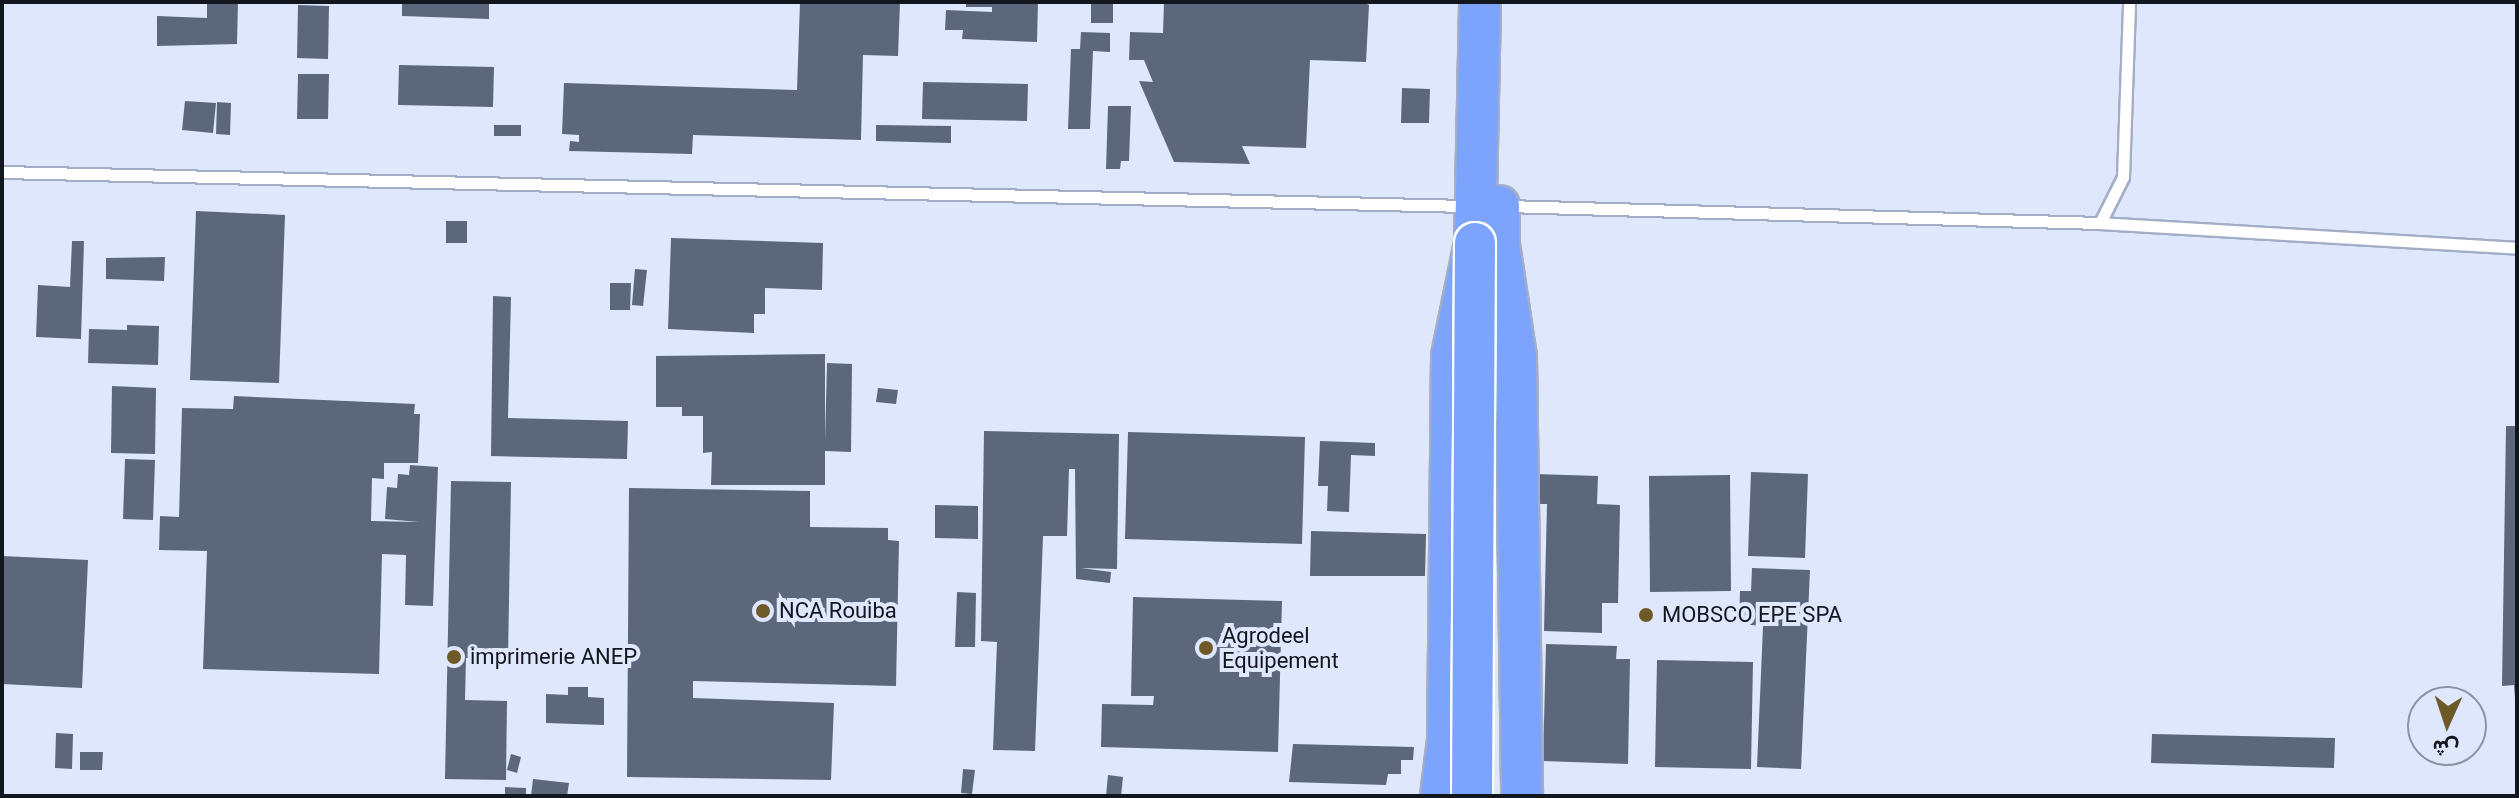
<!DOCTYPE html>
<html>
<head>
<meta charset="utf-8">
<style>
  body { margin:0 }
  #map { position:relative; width:2519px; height:798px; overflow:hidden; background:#dee7fb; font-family:Roboto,Vazirmatn,sans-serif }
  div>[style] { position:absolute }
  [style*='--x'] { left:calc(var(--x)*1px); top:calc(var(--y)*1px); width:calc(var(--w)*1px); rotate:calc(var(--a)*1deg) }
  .building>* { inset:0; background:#5d677c }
  .roads { filter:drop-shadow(2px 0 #a3aec6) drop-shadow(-2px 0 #a3aec6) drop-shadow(0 2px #a3aec6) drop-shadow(0 -2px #a3aec6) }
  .lane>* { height:11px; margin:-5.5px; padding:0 5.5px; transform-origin:5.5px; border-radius:5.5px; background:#fff }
  .highway>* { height:40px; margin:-20px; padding:0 20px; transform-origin:20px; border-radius:20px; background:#7ca4fd }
  .bridges { filter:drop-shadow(2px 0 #fff) drop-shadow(-2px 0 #fff) drop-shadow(0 2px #fff) drop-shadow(0 -2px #fff) }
  .highway-bridge>* { height:40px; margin:-20px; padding:0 20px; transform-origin:20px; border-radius:20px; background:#7ca4fd }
  .dots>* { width:22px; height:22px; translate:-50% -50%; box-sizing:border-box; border:4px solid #dee7fb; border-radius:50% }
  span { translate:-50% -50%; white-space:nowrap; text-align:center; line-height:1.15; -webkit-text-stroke:8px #dee7fb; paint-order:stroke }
  .poi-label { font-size:22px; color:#12161f }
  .left { translate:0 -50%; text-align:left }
  .frame { position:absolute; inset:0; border:4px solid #12161f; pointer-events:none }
  .north { position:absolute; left:2407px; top:686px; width:80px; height:80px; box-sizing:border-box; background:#dee7fb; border:2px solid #8c93a3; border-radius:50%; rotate:183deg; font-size:22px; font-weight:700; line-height:32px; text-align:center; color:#12161f }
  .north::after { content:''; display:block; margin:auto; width:28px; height:36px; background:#6e5928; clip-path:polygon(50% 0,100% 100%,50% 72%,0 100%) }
</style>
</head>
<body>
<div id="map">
  <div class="building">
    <div style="clip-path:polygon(207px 2px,238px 2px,237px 44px,157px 46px,157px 16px,207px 18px)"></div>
    <div style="clip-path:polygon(402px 2px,489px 2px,489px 19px,402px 16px)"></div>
    <div style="clip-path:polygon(800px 2px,900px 2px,898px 56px,863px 55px,861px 140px,693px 135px,692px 154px,569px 151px,570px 141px,579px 142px,579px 135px,562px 134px,564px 83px,797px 90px)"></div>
    <div style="clip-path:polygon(966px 2px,1038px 2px,1037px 42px,962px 39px,963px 30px,945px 30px,946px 10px,992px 12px,992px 7px,966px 7px)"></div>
    <div style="clip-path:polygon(1091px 2px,1113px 2px,1113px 23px,1091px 23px)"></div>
    <div style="clip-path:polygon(1164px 2px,1363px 2px,1369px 5px,1366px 62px,1310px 60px,1306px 148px,1242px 146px,1250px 164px,1174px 162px,1139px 81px,1153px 82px,1144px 60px,1129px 60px,1130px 32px,1163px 33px)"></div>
    <div style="clip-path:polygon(298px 5px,329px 6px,328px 59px,297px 58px)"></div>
    <div style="clip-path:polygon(1081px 32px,1110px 33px,1110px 52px,1093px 51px,1090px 129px,1068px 129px,1071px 49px,1080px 49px)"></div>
    <div style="clip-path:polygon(399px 65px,494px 67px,493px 107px,398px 105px)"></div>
    <div style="clip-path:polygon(298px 74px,329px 74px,328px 119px,297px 119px)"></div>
    <div style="clip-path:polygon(923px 82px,1028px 84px,1027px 121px,922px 119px)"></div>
    <div style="clip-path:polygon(1402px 88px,1430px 89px,1429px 123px,1401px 123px)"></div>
    <div style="clip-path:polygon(185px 101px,216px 103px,213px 133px,182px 130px)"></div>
    <div style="clip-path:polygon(217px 102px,231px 103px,230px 135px,216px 134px)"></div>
    <div style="clip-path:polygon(1108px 106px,1131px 106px,1129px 161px,1121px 161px,1120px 169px,1106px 169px)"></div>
    <div style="clip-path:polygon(494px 125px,521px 125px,521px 136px,494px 136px)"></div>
    <div style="clip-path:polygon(876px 125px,951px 126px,951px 143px,876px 141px)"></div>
    <div style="clip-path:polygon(196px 211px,285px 215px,279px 383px,190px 380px)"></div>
    <div style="clip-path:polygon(446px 221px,467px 221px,467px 243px,446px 243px)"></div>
    <div style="clip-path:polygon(671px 238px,823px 243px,822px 290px,765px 288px,765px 314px,754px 314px,754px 333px,668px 329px)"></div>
    <div style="clip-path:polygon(72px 241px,84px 241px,81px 339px,36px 337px,38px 285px,70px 287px)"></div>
    <div style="clip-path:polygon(165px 257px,164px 281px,106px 279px,106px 258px)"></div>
    <div style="clip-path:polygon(635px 269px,647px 270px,643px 306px,632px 305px)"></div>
    <div style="clip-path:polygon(610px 283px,631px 283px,630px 310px,610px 310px)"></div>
    <div style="clip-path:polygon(493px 296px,511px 297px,508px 418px,628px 421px,627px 459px,491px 456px)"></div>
    <div style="clip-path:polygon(127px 325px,159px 326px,158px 365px,88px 363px,89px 329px,127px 330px)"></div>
    <div style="clip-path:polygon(825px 354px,825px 441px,827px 363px,852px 364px,851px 452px,825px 451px,825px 485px,711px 485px,712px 452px,703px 453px,703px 416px,682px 416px,682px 407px,656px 407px,656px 356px)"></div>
    <div style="clip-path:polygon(112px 386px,156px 388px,155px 454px,111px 453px)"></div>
    <div style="clip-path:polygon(878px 388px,898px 390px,896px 404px,876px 402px)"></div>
    <div style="clip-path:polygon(234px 396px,415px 404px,414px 414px,420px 414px,418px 463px,384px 463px,384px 479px,372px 478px,371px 521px,419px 522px,385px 519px,387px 487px,397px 488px,398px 474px,409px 475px,410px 465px,438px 467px,433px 606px,405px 605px,406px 555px,382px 554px,379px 674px,203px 669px,207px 551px,159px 550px,160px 516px,179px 517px,182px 408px,233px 409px)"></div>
    <div style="clip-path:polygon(2506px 426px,2517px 426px,2517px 726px,2514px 685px,2502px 686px)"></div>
    <div style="clip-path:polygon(984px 431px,1119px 434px,1117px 569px,1081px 568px,1111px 572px,1110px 583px,1076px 579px,1075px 469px,1069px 469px,1067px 536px,1043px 536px,1035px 751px,993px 750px,997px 642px,981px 641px)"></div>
    <div style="clip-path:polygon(1128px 432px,1305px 437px,1302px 544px,1125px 539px)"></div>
    <div style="clip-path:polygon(1320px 441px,1375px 443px,1375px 456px,1351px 455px,1349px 512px,1327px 511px,1328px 486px,1318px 486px)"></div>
    <div style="clip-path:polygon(125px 459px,155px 460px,153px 520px,123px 519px)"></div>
    <div style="clip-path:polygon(1751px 472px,1808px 474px,1805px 558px,1748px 556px)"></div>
    <div style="clip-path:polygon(1535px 474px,1598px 476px,1597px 504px,1620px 505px,1618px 603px,1602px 603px,1602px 633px,1544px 631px,1547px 504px,1534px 504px)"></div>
    <div style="clip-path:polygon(1730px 475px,1731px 591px,1650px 592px,1649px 476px)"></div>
    <div style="clip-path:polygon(451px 481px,511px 482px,508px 659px,466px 658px,465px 700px,507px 701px,506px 780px,445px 779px)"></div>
    <div style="clip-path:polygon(629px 488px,810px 491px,810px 527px,888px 528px,888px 540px,899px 541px,896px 686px,693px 681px,693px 698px,834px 703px,831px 780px,627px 777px)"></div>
    <div style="clip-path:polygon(935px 505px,978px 506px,978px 539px,935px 538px)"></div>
    <div style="clip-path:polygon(1311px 531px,1426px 534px,1425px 576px,1310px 576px)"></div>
    <div style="clip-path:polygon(2px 556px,88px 560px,82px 688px,2px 684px)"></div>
    <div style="clip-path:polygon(1752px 568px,1810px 570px,1801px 769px,1757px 767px,1763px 626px,1739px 624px,1740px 591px,1751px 591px)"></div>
    <div style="clip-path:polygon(957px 592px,976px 593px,975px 647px,955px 647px)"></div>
    <div style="clip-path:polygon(1133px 597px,1282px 601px,1278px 752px,1101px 747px,1102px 704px,1153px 705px,1154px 696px,1131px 696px)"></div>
    <div style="clip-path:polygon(1546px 644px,1617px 646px,1616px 659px,1630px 659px,1628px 764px,1543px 761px)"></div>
    <div style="clip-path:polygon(1657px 660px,1753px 662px,1751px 769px,1655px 767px)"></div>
    <div style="clip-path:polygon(568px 687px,588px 687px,588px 697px,604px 698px,604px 725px,546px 723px,546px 694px,568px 695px)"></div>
    <div style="clip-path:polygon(56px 733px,73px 734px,72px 769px,55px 768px)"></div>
    <div style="clip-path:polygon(2152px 734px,2335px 738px,2334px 768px,2151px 763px)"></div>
    <div style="clip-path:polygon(1293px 744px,1414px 747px,1413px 760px,1401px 760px,1401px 774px,1388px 774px,1386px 785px,1289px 782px)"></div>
    <div style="clip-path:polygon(80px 752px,103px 752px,102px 770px,80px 770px)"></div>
    <div style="clip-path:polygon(511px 754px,521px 757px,517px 773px,507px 770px)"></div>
    <div style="clip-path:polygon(963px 769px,975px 770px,972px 794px,961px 793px)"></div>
    <div style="clip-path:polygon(1108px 775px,1123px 777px,1121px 796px,1106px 796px)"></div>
    <div style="clip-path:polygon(533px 779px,569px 783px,567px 796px,531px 796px)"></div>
    <div style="clip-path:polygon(505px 787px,526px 788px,526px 796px,505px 796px)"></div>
  </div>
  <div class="roads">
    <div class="lane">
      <div style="--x:2;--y:172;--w:1467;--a:1.33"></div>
      <div style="--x:1506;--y:206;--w:594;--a:1.64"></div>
      <div style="--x:2100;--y:223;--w:51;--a:-63.4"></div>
      <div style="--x:2123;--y:177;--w:175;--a:-88"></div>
      <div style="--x:2100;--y:223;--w:418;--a:3.4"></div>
    </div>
    <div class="highway">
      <div style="--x:1499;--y:206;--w:39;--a:90"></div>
      <div style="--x:1499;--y:245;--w:113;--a:81.4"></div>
      <div style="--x:1516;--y:357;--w:439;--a:89.2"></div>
      <div style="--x:1441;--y:796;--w:56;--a:-82.9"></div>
      <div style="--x:1448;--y:740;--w:384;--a:-89.4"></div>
      <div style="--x:1452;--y:356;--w:115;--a:-78.5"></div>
      <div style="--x:1475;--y:243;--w:241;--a:-88.8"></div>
    </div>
  </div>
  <div class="bridges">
    <div class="highway-bridge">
      <div style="--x:1472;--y:796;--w:553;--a:-89.69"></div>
    </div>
  </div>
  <div class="dots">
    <div style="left:763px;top:611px;background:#6e5928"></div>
    <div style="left:1646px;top:615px;background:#6e5928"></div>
    <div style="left:1206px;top:648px;background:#6e5928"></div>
    <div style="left:454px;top:657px;background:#6e5928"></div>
  </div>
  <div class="poi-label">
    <span class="left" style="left:779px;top:611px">NCA Rouiba</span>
    <span class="left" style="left:1662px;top:615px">MOBSCO EPE SPA</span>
    <span class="left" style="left:1222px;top:648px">Agrodeel<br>Equipement</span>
    <span class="left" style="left:470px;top:657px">imprimerie ANEP</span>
  </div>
  <div class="frame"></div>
  <div class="north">ش</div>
</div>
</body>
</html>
